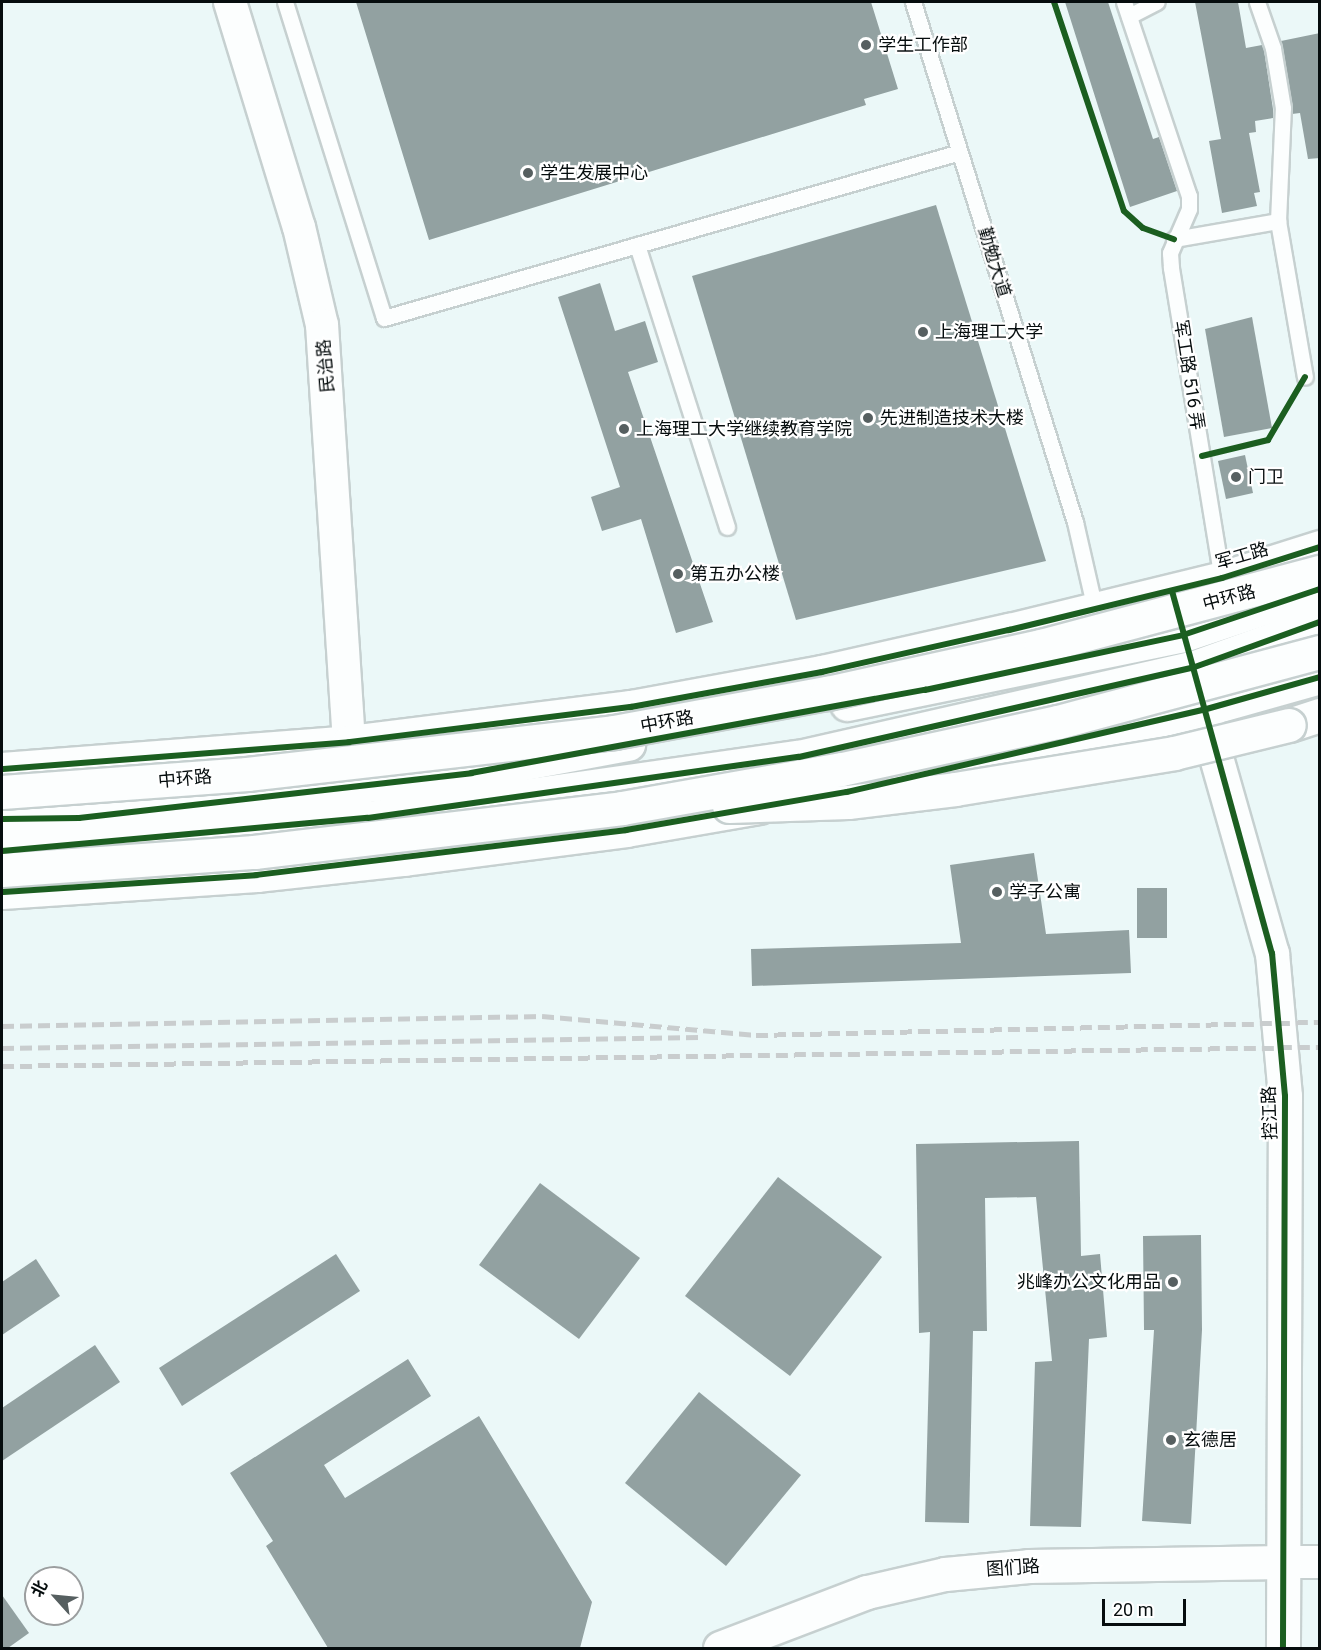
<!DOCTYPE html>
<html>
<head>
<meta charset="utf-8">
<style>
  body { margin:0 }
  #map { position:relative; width:1321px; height:1650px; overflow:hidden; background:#ebf8f8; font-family:Roboto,"Noto Sans SC",sans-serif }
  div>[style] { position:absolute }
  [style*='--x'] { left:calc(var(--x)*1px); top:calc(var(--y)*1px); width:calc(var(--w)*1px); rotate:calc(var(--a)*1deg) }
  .building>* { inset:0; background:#92a1a1 }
  .roads { filter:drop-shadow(2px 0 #c6d0d0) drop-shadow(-2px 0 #c6d0d0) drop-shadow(0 2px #c6d0d0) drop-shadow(0 -2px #c6d0d0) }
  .service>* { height:15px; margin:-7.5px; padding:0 7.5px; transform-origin:7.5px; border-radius:7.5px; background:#fcfefe }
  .minor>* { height:32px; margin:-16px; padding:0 16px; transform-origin:16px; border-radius:16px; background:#fcfefe }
  .tertiary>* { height:33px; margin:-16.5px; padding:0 16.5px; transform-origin:16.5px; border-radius:16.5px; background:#fcfefe }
  .secondary>* { height:33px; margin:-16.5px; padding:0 16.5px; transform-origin:16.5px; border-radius:16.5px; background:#fcfefe }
  .primary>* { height:33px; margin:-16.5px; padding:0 16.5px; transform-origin:16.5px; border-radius:16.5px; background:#fcfefe }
  .trunk>* { height:33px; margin:-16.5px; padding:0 16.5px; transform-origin:16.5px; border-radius:16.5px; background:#fcfefe }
  .rail>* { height:4.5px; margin-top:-2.25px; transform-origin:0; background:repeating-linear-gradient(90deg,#c9cdce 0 12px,transparent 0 18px) }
  .bridges { filter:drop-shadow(2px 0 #c6d0d0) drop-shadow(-2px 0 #c6d0d0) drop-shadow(0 2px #c6d0d0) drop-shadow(0 -2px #c6d0d0) }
  .trunk-bridge>* { height:33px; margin:-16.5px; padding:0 16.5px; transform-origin:16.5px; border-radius:16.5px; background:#fcfefe }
  .cycleway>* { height:6px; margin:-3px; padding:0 3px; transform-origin:3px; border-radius:3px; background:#1b5e20 }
  .dots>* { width:16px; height:16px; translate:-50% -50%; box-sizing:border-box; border:3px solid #fff; border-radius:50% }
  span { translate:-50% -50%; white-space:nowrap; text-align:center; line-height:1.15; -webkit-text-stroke:4.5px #fff; paint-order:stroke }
  .poi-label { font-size:18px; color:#060d0e }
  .left { translate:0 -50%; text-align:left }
  .right { translate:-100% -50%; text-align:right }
  .street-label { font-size:18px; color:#060d0e }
  .frame { position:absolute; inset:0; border:3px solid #060d0e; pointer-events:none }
  .north { position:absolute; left:24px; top:1566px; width:60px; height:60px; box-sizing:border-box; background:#fff; border:2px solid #9b9e9f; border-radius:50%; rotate:297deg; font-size:16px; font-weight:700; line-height:24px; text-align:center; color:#060d0e }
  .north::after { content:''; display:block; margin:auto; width:21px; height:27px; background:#565f60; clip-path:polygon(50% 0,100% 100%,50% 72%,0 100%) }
  .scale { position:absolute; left:1102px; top:1599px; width:84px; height:27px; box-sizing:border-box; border:3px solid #060d0e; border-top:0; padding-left:8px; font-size:18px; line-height:21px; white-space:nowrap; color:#060d0e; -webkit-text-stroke:4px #fff; paint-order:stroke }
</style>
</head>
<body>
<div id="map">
  <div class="building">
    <div style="clip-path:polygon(356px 2px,871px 2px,898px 89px,864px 99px,866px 105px,429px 240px)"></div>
    <div style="clip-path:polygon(1065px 2px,1108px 2px,1153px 139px,1159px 137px,1177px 191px,1130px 207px)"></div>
    <div style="clip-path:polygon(1195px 2px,1238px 2px,1246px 48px,1262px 45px,1264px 50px,1273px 109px,1273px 118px,1255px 121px,1256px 132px,1249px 133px,1260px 192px,1254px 193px,1257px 206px,1222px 213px,1209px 141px,1221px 139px)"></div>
    <div style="clip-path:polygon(1320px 33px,1320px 158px,1308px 159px,1300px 113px,1292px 114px,1281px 41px)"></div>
    <div style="clip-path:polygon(936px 205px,1046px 561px,796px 620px,692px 276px)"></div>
    <div style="clip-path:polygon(600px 283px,615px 331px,645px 321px,658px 362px,628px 372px,713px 622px,676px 633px,641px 519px,602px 531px,591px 497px,620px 487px,558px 297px)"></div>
    <div style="clip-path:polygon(1252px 317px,1272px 428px,1224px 437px,1205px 329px)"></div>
    <div style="clip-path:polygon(1245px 455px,1253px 493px,1226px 499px,1218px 461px)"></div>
    <div style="clip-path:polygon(1034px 853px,1046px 934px,1129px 930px,1131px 973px,752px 986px,751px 949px,961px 943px,950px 865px)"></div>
    <div style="clip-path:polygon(1137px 888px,1167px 888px,1167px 938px,1137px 938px)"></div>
    <div style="clip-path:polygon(1079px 1141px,1081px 1256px,1100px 1254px,1107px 1337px,1089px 1339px,1081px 1527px,1030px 1526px,1035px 1362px,1052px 1361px,1036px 1197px,985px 1198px,987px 1331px,973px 1331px,969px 1523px,925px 1522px,930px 1332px,919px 1333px,916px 1144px)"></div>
    <div style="clip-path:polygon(778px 1177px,882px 1257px,790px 1376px,685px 1296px)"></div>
    <div style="clip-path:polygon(540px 1183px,640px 1258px,579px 1339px,479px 1265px)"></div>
    <div style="clip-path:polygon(1201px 1235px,1202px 1330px,1191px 1524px,1142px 1521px,1154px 1330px,1144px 1330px,1143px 1236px)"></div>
    <div style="clip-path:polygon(336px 1254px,360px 1291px,182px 1406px,159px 1368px)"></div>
    <div style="clip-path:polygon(36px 1259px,60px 1296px,2px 1335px,2px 1282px)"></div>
    <div style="clip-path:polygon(95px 1345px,120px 1382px,2px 1461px,2px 1408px)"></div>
    <div style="clip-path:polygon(408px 1359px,431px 1396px,324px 1465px,345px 1498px,479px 1416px,592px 1602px,580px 1648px,328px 1648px,266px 1546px,273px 1541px,230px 1473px)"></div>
    <div style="clip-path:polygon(699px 1392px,801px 1475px,726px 1566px,625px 1483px)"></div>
    <div style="clip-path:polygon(2px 1595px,29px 1633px,8px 1648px,2px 1648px)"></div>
  </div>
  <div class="roads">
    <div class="service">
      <div style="--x:285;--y:2;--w:331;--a:72.6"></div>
      <div style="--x:384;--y:318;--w:599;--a:-16.08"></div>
      <div style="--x:913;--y:2;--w:545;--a:72.7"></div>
      <div style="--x:1075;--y:522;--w:89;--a:77.1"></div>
      <div style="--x:1124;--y:2;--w:205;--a:71.5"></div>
      <div style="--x:1189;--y:196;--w:13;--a:90"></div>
      <div style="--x:1189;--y:209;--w:48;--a:113.4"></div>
      <div style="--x:1170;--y:253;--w:15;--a:86"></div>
      <div style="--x:1171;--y:268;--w:314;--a:80.7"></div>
      <div style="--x:1129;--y:16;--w:31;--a:-27"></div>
      <div style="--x:1278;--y:221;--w:158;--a:80.2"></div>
      <div style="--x:1174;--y:239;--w:106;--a:-9.8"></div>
      <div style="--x:1278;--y:221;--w:113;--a:-87.5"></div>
      <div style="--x:1283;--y:108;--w:61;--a:-99.5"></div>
      <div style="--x:1273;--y:48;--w:49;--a:-109.2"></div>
      <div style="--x:637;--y:245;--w:296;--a:72.3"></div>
    </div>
    <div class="minor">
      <div style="--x:230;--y:2;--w:235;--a:73"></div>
      <div style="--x:299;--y:227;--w:101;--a:76.8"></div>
      <div style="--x:322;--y:325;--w:418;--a:86.3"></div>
      <div style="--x:1284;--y:1562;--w:36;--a:0"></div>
    </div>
    <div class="tertiary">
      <div style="--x:720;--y:1648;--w:157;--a:-20.9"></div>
      <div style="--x:867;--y:1592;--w:80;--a:-13"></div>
      <div style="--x:945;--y:1574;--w:84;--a:-5.4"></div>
      <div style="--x:1029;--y:1566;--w:255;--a:-0.9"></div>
    </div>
    <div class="secondary">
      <div style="--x:1204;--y:715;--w:248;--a:74.1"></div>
      <div style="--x:1272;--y:953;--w:144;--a:84.8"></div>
      <div style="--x:1285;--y:1096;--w:552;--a:90.21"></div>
    </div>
    <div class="primary">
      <div style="--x:847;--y:704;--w:343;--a:-11.6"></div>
      <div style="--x:1183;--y:635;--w:145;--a:-18.6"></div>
      <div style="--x:2;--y:769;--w:348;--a:-4.4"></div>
      <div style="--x:349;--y:742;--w:284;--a:-7.1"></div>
      <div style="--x:631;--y:707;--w:194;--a:-10.4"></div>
      <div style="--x:822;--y:672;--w:192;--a:-12.7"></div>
      <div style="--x:1009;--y:630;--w:219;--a:-13.7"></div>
      <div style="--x:1222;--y:578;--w:103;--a:-17.6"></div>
      <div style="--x:863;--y:788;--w:349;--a:-12.9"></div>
      <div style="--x:1203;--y:710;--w:122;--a:-15.8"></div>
      <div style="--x:2;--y:819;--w:77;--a:-0.7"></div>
      <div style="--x:79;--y:818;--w:395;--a:-6.5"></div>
      <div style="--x:471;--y:773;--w:160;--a:-10.5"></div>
      <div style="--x:2;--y:851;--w:367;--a:-5.2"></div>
      <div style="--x:368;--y:818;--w:435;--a:-8.1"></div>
      <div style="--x:799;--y:757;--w:403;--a:-12.8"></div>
      <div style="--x:1192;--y:668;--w:136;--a:-19.8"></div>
      <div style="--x:2;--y:892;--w:255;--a:-3.8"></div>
      <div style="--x:256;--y:875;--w:149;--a:-6.2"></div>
      <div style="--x:404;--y:859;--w:224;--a:-7.4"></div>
      <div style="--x:626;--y:830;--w:135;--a:-9.8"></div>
    </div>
    <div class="trunk">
      <div style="--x:1289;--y:725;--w:33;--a:-18"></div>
    </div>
  </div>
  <div class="rail">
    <div style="--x:2;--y:1026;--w:540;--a:-1.06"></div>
    <div style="--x:542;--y:1016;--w:215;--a:5.1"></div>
    <div style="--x:756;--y:1035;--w:564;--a:-1.32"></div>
    <div style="--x:2;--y:1048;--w:698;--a:-0.9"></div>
    <div style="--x:2;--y:1066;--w:1318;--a:-0.83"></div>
  </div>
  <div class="bridges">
    <div class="trunk-bridge">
      <div style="--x:2;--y:792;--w:246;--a:-4.2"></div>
      <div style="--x:247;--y:774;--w:369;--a:-6.5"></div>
      <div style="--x:614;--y:732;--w:217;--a:-10.4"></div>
      <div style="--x:827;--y:693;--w:219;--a:-12.4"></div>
      <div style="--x:1041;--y:646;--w:289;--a:-14.9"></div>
      <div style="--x:729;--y:806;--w:119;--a:-1.9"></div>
      <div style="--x:848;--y:802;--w:108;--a:-6.9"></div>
      <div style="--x:955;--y:789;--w:222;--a:-9.3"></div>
      <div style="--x:1174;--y:753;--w:118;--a:-13.7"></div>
      <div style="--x:2;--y:870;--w:253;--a:-4.1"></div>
      <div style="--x:254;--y:852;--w:371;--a:-6.8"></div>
      <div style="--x:622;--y:808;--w:223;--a:-10.1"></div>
      <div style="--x:842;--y:769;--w:221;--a:-12.3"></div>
      <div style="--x:1058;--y:722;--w:271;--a:-15"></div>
    </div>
  </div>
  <div class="cycleway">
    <div style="--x:1054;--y:2;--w:220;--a:71.5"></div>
    <div style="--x:1124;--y:211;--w:25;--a:42"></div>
    <div style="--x:1143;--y:228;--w:33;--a:20"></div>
    <div style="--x:1202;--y:456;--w:68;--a:-13.6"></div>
    <div style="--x:1268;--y:440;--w:73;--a:-59.6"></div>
    <div style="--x:1172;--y:591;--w:376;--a:74.6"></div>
    <div style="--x:1272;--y:953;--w:144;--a:84.8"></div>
    <div style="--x:1285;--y:1096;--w:552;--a:90.21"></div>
    <div style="--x:2;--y:769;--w:348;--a:-4.4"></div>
    <div style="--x:349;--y:742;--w:284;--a:-7.1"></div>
    <div style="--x:631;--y:707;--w:194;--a:-10.4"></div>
    <div style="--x:822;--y:672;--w:192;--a:-12.7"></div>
    <div style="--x:1009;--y:630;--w:219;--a:-13.7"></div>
    <div style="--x:1222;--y:578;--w:103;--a:-17.6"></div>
    <div style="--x:2;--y:819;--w:77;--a:-0.7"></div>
    <div style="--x:79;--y:818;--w:395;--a:-6.5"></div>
    <div style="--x:471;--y:773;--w:462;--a:-10.4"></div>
    <div style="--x:925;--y:690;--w:264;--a:-12"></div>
    <div style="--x:1183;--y:635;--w:145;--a:-18.6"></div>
    <div style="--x:2;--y:851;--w:367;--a:-5.2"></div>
    <div style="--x:368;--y:818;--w:435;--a:-8.1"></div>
    <div style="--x:799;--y:757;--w:403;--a:-12.8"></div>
    <div style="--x:1192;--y:668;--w:136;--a:-19.8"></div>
    <div style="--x:2;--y:892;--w:255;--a:-3.8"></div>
    <div style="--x:256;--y:875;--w:373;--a:-6.9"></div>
    <div style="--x:626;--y:830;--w:224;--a:-9.8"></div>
    <div style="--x:847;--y:792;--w:365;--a:-13"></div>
    <div style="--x:1203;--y:710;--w:122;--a:-15.8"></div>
  </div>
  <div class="dots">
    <div style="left:866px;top:45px;background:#565f60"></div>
    <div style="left:528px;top:173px;background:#565f60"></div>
    <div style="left:923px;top:332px;background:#565f60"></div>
    <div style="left:868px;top:418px;background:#565f60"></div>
    <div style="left:624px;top:429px;background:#565f60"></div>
    <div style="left:1236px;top:477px;background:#565f60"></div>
    <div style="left:678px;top:574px;background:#565f60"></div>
    <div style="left:997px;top:892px;background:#565f60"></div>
    <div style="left:1173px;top:1282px;background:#565f60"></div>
    <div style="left:1171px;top:1440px;background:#565f60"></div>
  </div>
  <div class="poi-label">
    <span class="left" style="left:878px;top:45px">学生工作部</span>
    <span class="left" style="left:540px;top:173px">学生发展中心</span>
    <span class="left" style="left:935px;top:332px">上海理工大学</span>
    <span class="left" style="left:880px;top:418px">先进制造技术大楼</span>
    <span class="left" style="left:636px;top:429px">上海理工大学继续教育学院</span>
    <span class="left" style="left:1248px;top:477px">门卫</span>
    <span class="left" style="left:690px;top:574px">第五办公楼</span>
    <span class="left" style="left:1009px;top:892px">学子公寓</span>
    <span class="right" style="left:1161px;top:1282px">兆峰办公文化用品</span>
    <span class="left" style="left:1183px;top:1440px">玄德居</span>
  </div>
  <div class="street-label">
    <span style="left:994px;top:262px;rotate:73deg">勤勉大道</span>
    <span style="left:326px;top:366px;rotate:-95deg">民治路</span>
    <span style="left:1189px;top:375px;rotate:81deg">军工路 516 弄</span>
    <span style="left:1242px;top:556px;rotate:-16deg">军工路</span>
    <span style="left:1229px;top:598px;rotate:-15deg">中环路</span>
    <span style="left:667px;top:722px;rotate:-10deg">中环路</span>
    <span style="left:185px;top:779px;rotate:-5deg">中环路</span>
    <span style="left:1270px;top:1113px;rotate:-92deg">控江路</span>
    <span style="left:1013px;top:1568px;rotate:-4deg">图们路</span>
  </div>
  <div class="frame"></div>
  <div class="north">北</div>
  <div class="scale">20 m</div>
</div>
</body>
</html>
